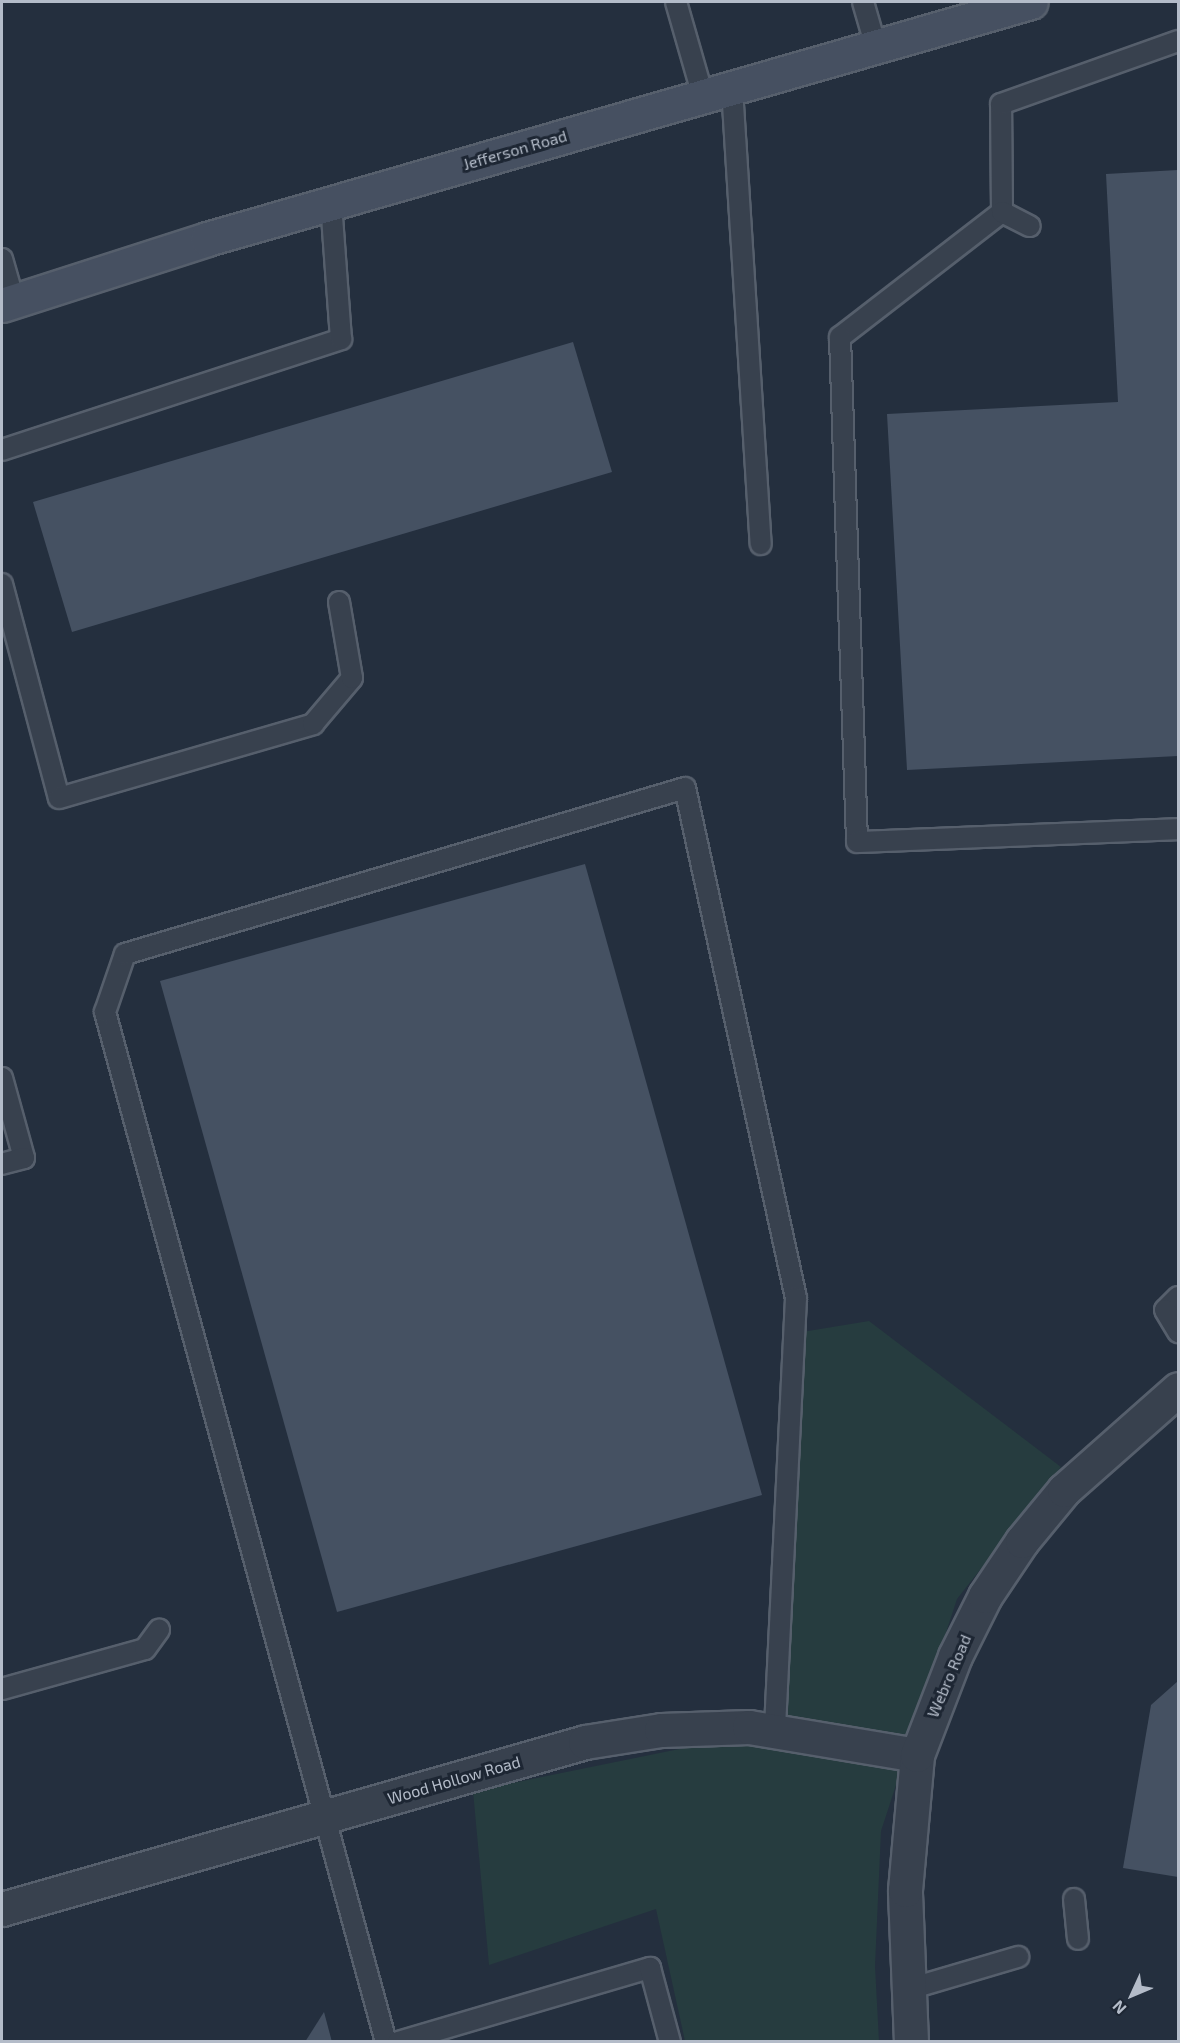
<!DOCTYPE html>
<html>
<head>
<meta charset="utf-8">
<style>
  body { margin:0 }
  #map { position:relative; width:1180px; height:2043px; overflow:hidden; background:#242f3e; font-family:"Exo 2",sans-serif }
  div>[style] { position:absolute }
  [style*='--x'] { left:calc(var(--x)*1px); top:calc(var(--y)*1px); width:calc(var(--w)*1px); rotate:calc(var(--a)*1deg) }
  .green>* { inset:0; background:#263c3f }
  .building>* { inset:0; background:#455162 }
  .roads { filter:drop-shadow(2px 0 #565f6c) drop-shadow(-2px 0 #565f6c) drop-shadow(0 2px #565f6c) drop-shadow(0 -2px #565f6c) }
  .lane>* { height:20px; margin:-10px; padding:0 10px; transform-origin:10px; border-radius:10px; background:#38414e }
  .street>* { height:33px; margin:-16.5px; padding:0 16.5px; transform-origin:16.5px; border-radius:16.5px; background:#38414e }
  .secondary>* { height:33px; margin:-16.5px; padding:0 16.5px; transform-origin:16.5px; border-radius:16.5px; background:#465061 }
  span { translate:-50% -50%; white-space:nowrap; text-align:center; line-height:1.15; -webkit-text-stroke:6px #1d2633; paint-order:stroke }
  .street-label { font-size:16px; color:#b4bcc9 }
  .frame { position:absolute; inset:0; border:3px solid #b4bcc9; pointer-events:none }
  .north { position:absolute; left:1102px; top:1965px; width:60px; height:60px; -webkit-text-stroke:4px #1d2633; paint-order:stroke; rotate:226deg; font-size:16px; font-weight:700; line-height:24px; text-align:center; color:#b4bcc9 }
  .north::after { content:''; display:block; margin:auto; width:21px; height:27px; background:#b4bcc9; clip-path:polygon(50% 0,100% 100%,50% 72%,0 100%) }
</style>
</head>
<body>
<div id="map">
  <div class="green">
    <div style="clip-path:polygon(869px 1321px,1061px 1467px,957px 1599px,881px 1831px,875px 1966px,879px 2041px,685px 2041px,656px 1909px,489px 1965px,473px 1791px,783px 1728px,802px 1332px)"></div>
  </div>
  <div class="building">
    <div style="clip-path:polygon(1178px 170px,1178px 756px,907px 770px,887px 414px,1118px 402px,1106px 174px)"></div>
    <div style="clip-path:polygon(573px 342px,612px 472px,72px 632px,33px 502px)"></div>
    <div style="clip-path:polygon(585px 864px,762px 1495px,337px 1612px,160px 981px)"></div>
    <div style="clip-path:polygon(1178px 1681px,1178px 1877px,1123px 1868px,1151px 1705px)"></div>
    <div style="clip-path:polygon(324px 2012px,332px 2042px,305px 2042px)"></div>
  </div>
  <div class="roads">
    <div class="lane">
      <div style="--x:676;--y:2;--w:98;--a:74"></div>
      <div style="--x:863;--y:2;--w:47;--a:73.9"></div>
      <div style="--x:732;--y:88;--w:457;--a:86.4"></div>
      <div style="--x:1002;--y:212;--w:205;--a:142.3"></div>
      <div style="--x:840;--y:337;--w:505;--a:88.07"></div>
      <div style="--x:857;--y:842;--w:321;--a:-2.3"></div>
      <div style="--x:1002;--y:212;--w:108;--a:-90.5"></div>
      <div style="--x:1001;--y:104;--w:188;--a:-19.6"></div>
      <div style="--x:1002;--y:212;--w:31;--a:27"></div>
      <div style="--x:2;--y:259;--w:44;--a:74.1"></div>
      <div style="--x:2;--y:450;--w:357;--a:-18.1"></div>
      <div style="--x:341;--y:339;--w:136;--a:-94.2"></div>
      <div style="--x:2;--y:584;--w:221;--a:75.1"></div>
      <div style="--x:59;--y:798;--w:265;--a:-16.2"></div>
      <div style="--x:313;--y:724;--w:60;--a:-49.7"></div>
      <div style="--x:352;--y:678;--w:77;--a:-99.7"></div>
      <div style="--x:2;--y:1078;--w:83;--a:74.6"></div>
      <div style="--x:24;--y:1158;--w:23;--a:165"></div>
      <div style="--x:1178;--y:1297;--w:18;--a:135"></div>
      <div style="--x:1165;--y:1310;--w:26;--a:59"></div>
      <div style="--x:2;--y:1689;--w:148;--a:-15.6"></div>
      <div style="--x:145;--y:1649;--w:24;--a:-54"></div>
      <div style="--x:1074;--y:1899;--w:40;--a:84.3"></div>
      <div style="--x:909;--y:1989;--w:114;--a:-16.4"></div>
      <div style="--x:386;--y:2042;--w:1068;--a:-105.26"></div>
      <div style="--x:105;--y:1012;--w:61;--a:-71"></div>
      <div style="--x:125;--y:954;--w:584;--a:-16.51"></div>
      <div style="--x:685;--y:788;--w:522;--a:77.72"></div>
      <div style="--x:796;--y:1298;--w:434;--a:92.8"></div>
      <div style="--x:398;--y:2042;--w:263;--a:-16.4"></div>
      <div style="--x:650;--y:1968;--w:77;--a:74.9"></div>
    </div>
    <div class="street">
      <div style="--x:2;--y:1909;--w:606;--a:-15.98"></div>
      <div style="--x:585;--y:1742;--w:77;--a:-9"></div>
      <div style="--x:661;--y:1730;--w:88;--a:-2"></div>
      <div style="--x:749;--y:1727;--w:170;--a:9.5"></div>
      <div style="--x:911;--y:2042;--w:152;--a:-92.3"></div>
      <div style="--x:905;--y:1890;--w:136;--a:-84.9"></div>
      <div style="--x:917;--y:1755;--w:106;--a:-69"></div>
      <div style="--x:955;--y:1656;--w:67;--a:-63.4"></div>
      <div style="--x:985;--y:1596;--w:66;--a:-56.1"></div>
      <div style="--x:1022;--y:1541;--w:66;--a:-50.5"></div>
      <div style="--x:1064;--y:1490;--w:152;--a:-41.5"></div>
    </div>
    <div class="secondary">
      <div style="--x:2;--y:305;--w:215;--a:-17.8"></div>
      <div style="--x:207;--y:239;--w:857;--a:-16.05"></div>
    </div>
  </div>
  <div class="street-label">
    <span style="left:515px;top:150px;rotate:-16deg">Jefferson Road</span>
    <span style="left:949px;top:1676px;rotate:-67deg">Webro Road</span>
    <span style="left:454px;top:1780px;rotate:-16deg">Wood Hollow Road</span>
  </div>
  <div class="frame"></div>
  <div class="north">N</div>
</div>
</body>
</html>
